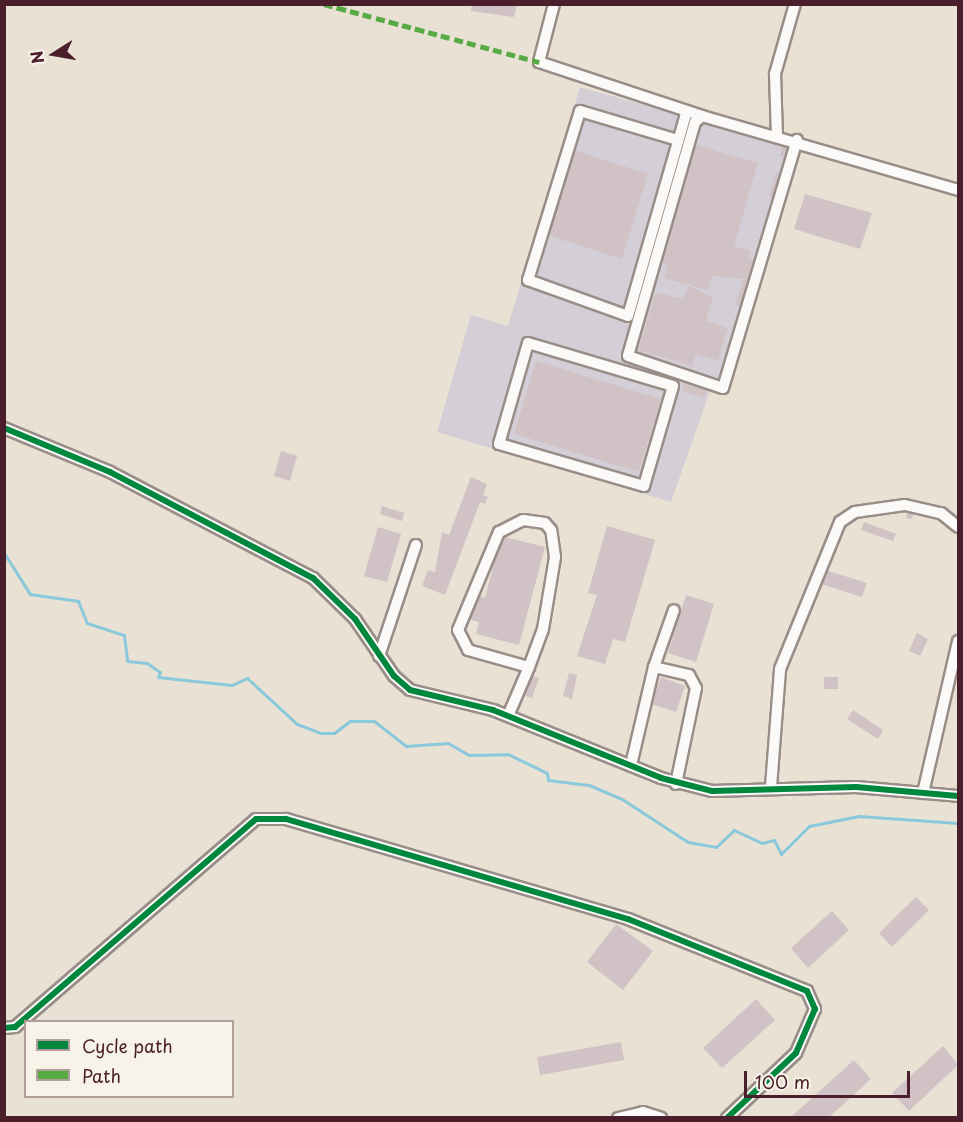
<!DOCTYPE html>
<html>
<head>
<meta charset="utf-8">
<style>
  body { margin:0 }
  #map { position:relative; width:963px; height:1122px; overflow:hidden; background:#e9e1d3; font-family:"Playpen Sans",sans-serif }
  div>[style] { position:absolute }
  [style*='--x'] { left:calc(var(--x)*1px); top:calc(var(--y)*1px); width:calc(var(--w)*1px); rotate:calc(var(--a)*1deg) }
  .industrial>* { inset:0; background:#d4cfd7 }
  .stream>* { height:3px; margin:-1.5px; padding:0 1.5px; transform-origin:1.5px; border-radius:1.5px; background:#8ac8db }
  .building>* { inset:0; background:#d1c2c6 }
  .roads { filter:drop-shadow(2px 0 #998d88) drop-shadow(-2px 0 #998d88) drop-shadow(0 2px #998d88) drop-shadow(0 -2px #998d88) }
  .minor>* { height:10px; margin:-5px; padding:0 5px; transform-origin:5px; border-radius:5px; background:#fcfaf8 }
  .quiet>* { height:4.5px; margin-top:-2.25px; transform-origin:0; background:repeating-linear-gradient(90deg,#57aa44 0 9px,transparent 0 13.5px) }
  .cycleway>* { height:6px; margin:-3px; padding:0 3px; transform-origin:3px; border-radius:3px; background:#00873e }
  span { translate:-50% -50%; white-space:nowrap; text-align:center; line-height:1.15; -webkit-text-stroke:4.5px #f7f3e8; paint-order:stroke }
  .frame { position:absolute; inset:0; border:6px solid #4a1f2b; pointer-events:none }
  .legend { position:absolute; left:24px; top:1020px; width:210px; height:78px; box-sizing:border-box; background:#f7f3e8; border:2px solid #b29e9c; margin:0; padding:8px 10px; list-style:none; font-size:18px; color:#4a1f2b }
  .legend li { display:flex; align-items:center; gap:12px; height:30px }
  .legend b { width:30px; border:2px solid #b29e9c }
  .north { position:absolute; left:24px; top:24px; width:60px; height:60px; -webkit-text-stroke:4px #f7f3e8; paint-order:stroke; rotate:259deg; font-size:16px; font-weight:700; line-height:24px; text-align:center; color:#4a1f2b }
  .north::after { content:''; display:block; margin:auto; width:21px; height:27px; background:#4a1f2b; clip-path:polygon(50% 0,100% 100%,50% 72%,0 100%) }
  .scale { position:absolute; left:744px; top:1071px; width:166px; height:27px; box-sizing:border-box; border:3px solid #4a1f2b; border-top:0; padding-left:8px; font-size:18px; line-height:21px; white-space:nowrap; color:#4a1f2b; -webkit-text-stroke:4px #f7f3e8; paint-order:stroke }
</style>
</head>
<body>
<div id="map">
  <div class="industrial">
    <div style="clip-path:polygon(580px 87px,797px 148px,728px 392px,711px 388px,671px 502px,437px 432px,471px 315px,508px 326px)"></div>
  </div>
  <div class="stream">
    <div style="--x:4;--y:553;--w:49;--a:57.6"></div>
    <div style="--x:30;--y:594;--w:49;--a:8.3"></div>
    <div style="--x:78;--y:601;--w:24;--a:68"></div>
    <div style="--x:87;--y:623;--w:39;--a:18"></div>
    <div style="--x:124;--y:635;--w:26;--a:83"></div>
    <div style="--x:127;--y:661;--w:20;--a:6"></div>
    <div style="--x:147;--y:663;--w:16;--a:35"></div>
    <div style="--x:160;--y:672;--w:5;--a:112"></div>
    <div style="--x:158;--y:677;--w:74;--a:6.2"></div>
    <div style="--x:232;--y:685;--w:17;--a:-25"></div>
    <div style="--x:247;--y:678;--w:68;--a:42.6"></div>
    <div style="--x:297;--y:724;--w:25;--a:21"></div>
    <div style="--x:320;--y:733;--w:14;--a:0"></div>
    <div style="--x:334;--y:733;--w:20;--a:-37"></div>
    <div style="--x:350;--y:721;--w:24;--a:0"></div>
    <div style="--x:374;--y:721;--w:41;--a:38"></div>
    <div style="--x:406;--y:746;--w:42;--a:-4.1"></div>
    <div style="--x:448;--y:743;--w:24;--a:30"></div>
    <div style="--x:469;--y:755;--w:39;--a:-1"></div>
    <div style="--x:508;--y:754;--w:43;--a:26"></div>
    <div style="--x:547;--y:773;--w:7;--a:82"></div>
    <div style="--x:548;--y:780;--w:41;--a:7"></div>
    <div style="--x:589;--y:785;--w:36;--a:23"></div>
    <div style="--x:622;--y:799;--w:79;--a:33.1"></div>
    <div style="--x:688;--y:842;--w:28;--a:10"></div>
    <div style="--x:716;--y:847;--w:25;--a:-43"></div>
    <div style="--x:734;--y:830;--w:31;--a:25"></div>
    <div style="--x:762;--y:843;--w:12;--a:-14"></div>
    <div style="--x:774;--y:840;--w:16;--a:63"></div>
    <div style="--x:781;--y:854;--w:40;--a:-45"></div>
    <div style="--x:809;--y:826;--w:51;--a:-11.3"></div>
    <div style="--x:859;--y:816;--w:99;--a:4"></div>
  </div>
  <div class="building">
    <div style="clip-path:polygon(472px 4px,517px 4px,514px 17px,471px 11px)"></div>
    <div style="clip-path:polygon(693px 144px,758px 163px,734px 246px,751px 251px,749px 258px,756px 260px,743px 307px,735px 305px,743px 279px,712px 276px,708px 290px,664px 278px,668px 264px,660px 262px)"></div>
    <div style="clip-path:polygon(782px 147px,792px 149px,790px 159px,780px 156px)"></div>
    <div style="clip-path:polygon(574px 150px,648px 174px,622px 259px,547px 235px)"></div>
    <div style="clip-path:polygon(776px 172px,782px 174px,775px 198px,769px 196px)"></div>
    <div style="clip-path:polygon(805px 194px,872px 213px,860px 249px,794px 229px)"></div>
    <div style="clip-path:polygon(689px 286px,713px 297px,706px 321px,728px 328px,718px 361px,696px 354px,692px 366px,638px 350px,656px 292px,682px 299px)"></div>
    <div style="clip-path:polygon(536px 361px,661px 399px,639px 472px,514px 434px)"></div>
    <div style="clip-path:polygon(684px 384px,707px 390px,704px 398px,682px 391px)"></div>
    <div style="clip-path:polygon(281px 451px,297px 456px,290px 481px,274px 476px)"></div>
    <div style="clip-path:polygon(471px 477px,487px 484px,483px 495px,488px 497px,485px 504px,480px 502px,445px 595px,422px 586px,428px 570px,435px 572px,442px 532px,449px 535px)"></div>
    <div style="clip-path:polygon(382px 506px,404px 513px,402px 521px,380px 514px)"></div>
    <div style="clip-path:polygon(908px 511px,914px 512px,912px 519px,906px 518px)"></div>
    <div style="clip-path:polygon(864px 522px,896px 534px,893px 541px,861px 530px)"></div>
    <div style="clip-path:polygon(607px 526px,655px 540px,625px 642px,613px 639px,605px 664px,577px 656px,597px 595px,588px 593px)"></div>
    <div style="clip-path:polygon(378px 527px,401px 534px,387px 582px,364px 576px)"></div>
    <div style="clip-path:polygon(501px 536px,545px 547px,519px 645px,476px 634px,479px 622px,468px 619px,474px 595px,485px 598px)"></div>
    <div style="clip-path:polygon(822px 569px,867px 583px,862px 597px,818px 583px)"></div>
    <div style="clip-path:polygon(686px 595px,714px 604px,696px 662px,668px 653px)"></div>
    <div style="clip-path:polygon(917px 633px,928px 639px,920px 656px,909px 651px)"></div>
    <div style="clip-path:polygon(569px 673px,577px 675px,572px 699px,563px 696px)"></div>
    <div style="clip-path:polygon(528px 674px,539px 678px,532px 698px,521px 694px)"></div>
    <div style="clip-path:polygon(661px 677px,685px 686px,676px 712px,651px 704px)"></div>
    <div style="clip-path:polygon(824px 677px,838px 677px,838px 689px,824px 689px)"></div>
    <div style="clip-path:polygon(853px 710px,883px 730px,878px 739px,847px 719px)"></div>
    <div style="clip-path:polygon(916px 897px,929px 910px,892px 947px,879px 933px)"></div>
    <div style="clip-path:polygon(832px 911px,849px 930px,808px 968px,791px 948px)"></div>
    <div style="clip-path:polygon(616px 924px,653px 951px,623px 990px,587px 962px)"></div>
    <div style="clip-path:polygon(756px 999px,775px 1020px,722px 1068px,703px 1048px)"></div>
    <div style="clip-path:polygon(621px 1042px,624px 1060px,540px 1075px,537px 1057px)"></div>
    <div style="clip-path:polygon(943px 1046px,958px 1065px,909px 1111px,892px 1093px)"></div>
    <div style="clip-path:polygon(854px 1060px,871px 1079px,828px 1118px,790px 1118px)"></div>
  </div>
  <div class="roads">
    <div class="minor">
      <div style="--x:554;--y:4;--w:60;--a:104.5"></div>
      <div style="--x:539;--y:62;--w:172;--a:18.3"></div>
      <div style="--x:702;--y:116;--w:266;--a:16.1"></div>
      <div style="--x:702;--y:116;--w:9;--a:139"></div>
      <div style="--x:695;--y:122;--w:243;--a:106"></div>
      <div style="--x:628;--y:356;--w:100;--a:18.6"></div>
      <div style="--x:723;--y:388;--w:259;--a:-73.4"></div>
      <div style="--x:777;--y:137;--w:63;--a:-91.8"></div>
      <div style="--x:775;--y:74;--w:73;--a:-74.1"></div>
      <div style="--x:678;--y:140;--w:102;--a:-163.5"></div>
      <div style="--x:580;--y:111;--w:177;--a:107.1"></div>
      <div style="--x:528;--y:280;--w:106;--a:19.8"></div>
      <div style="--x:628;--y:316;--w:207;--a:-74"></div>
      <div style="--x:685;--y:117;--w:6;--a:-72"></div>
      <div style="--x:528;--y:343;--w:151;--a:16.5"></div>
      <div style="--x:673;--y:386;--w:104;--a:106.2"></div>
      <div style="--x:644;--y:486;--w:151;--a:-163.8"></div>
      <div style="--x:499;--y:444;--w:105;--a:-74"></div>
      <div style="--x:4;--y:428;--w:115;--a:22.5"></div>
      <div style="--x:110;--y:472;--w:229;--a:27.6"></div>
      <div style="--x:313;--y:578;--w:59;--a:44.3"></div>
      <div style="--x:355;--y:619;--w:69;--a:55.6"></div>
      <div style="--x:394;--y:676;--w:21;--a:41"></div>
      <div style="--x:410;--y:690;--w:85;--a:13.5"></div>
      <div style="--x:493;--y:710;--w:181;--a:22"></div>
      <div style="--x:661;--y:778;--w:53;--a:14.3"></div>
      <div style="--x:712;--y:791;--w:144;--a:-1.6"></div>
      <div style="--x:856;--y:787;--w:102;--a:5"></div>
      <div style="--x:379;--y:656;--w:117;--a:-71.6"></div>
      <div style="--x:654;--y:667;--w:36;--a:13"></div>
      <div style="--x:689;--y:675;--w:15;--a:62"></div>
      <div style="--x:696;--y:688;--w:98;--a:101.8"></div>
      <div style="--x:508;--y:716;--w:53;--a:-66.8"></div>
      <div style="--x:529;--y:667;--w:40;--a:-69.8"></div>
      <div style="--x:543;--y:629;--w:73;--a:-80.5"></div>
      <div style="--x:555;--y:557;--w:27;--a:-98"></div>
      <div style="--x:551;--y:530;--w:9;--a:-131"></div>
      <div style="--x:545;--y:523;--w:22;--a:-172"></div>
      <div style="--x:523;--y:520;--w:27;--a:153"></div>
      <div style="--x:499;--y:532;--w:106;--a:112.7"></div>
      <div style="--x:458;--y:630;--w:22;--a:63"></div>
      <div style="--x:468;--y:650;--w:63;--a:15.6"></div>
      <div style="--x:631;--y:765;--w:101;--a:-76.8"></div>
      <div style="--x:654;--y:667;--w:60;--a:-70.7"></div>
      <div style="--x:771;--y:787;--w:118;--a:-85.6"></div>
      <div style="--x:780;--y:669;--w:159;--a:-67.8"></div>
      <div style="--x:840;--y:522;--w:18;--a:-34"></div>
      <div style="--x:855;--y:512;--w:50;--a:-8"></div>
      <div style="--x:905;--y:505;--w:37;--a:13"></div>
      <div style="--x:941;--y:513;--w:22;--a:39"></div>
      <div style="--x:923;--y:793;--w:156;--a:-77"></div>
      <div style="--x:4;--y:1028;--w:11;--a:-5"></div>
      <div style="--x:15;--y:1027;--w:318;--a:-40.8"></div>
      <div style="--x:256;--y:819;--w:30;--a:0"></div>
      <div style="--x:286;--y:819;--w:356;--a:16.3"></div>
      <div style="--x:628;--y:919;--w:193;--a:21.9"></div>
      <div style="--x:807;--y:991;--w:20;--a:66"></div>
      <div style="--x:815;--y:1009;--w:48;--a:113.4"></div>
      <div style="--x:796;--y:1053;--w:95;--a:136.7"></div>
      <div style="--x:618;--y:1118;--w:26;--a:-13"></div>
      <div style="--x:643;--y:1112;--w:19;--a:18"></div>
    </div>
  </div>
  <div class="quiet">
    <div style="--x:324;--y:4;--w:223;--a:15.1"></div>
  </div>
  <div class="cycleway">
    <div style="--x:4;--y:428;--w:115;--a:22.5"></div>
    <div style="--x:110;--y:472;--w:229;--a:27.6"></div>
    <div style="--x:313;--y:578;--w:59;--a:44.3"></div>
    <div style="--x:355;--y:619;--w:69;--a:55.6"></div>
    <div style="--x:394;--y:676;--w:21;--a:41"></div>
    <div style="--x:410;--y:690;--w:85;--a:13.5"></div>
    <div style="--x:493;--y:710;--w:181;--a:22"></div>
    <div style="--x:661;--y:778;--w:53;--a:14.3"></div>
    <div style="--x:712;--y:791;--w:144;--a:-1.6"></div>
    <div style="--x:856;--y:787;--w:102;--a:5"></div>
    <div style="--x:4;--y:1028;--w:11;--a:-5"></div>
    <div style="--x:15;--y:1027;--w:318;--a:-40.8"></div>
    <div style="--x:256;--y:819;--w:30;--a:0"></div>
    <div style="--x:286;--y:819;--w:356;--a:16.3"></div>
    <div style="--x:628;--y:919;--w:193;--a:21.9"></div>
    <div style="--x:807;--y:991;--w:20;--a:66"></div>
    <div style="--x:815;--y:1009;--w:48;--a:113.4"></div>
    <div style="--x:796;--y:1053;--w:95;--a:136.7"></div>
  </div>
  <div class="frame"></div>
  <ul class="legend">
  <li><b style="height:8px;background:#00873e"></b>Cycle path</li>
  <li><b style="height:8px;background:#57aa44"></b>Path</li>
  </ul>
  <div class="north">N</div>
  <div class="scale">100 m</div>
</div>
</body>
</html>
